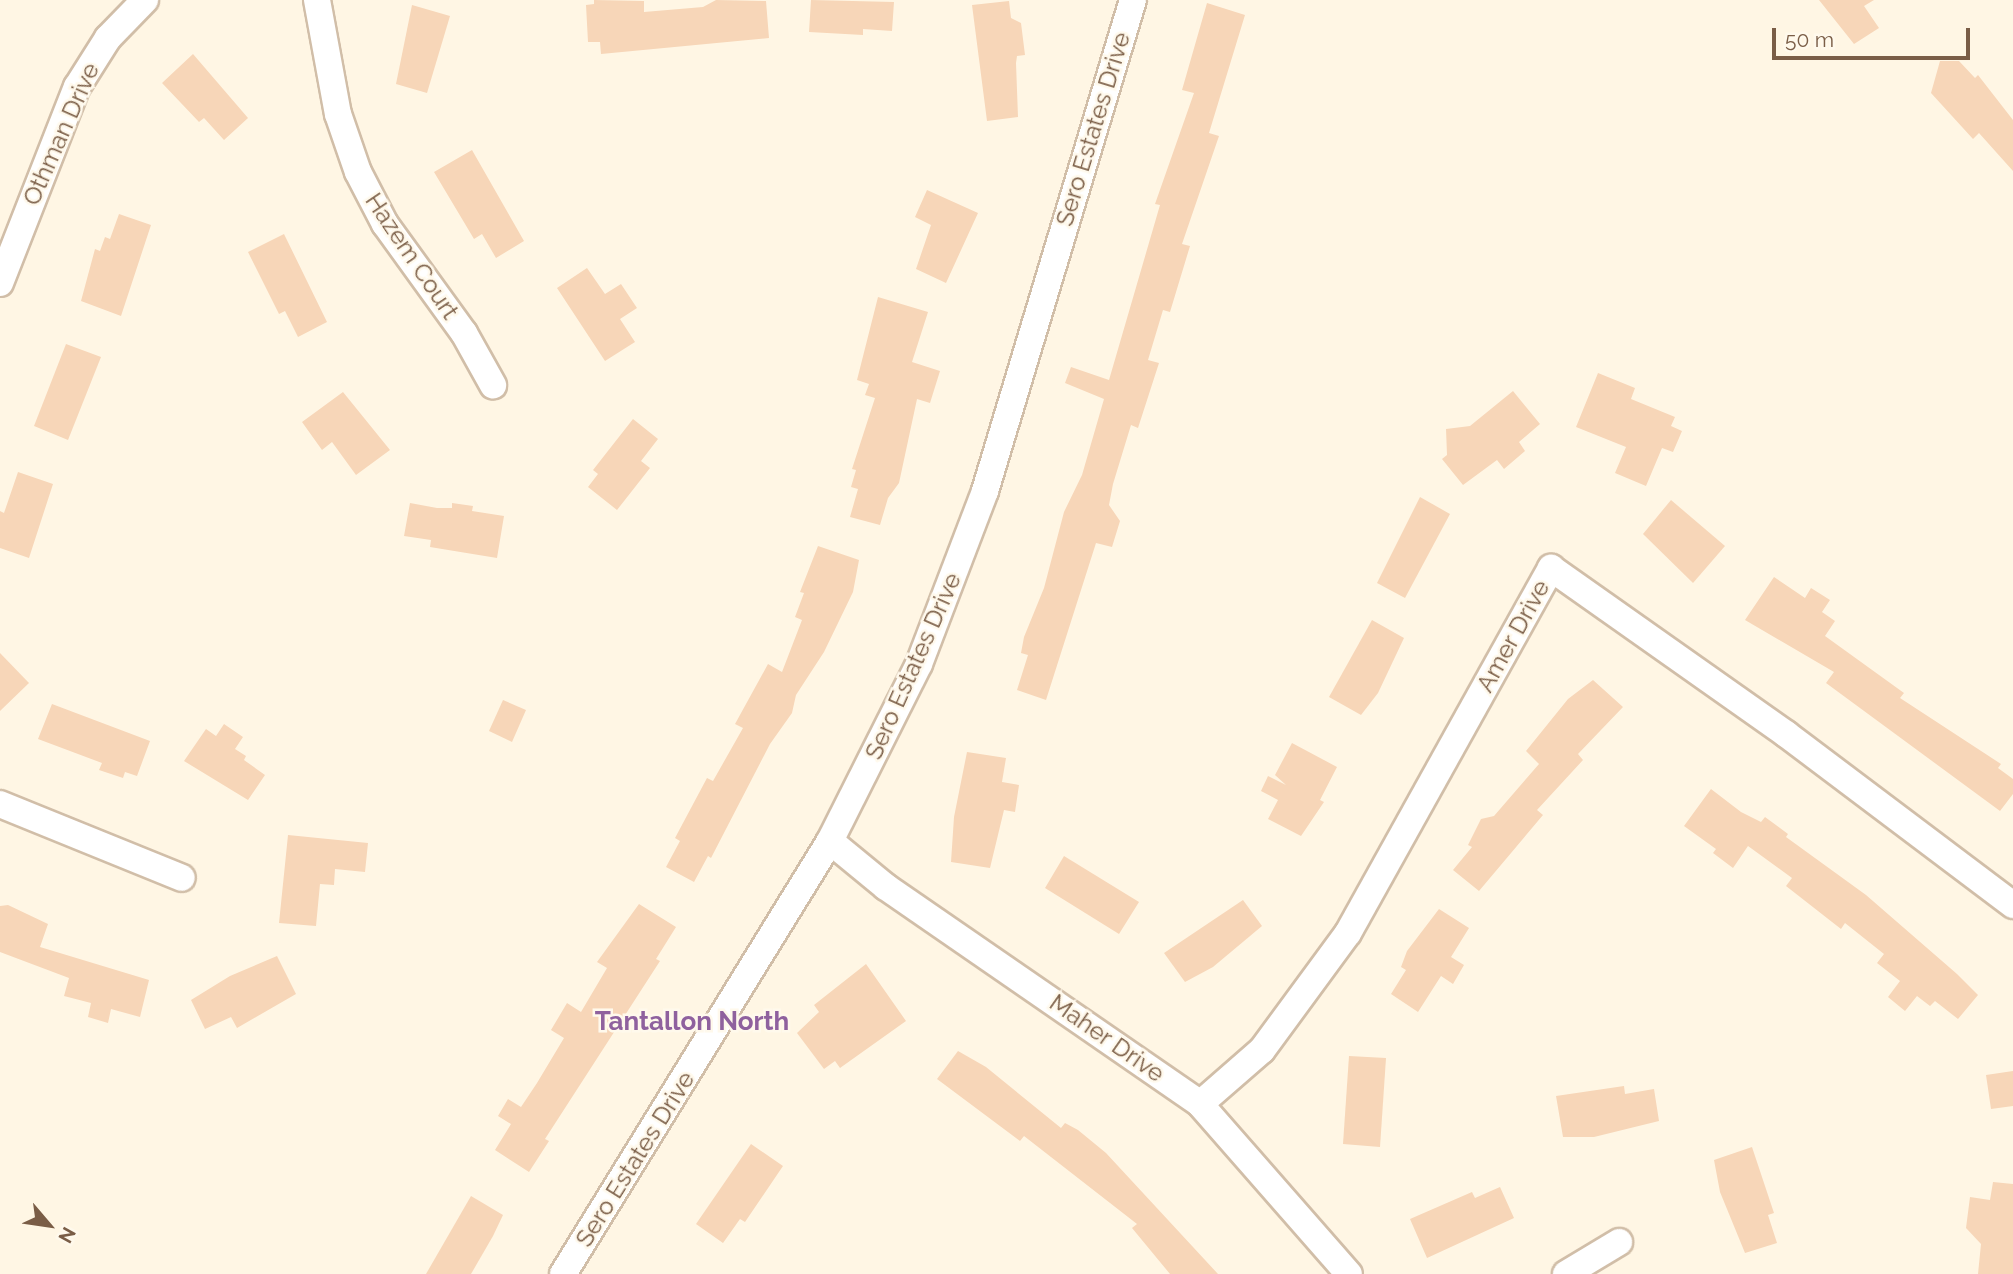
<!DOCTYPE html>
<html>
<head>
<meta charset="utf-8">
<style>
  body { margin:0 }
  #map { position:relative; width:2013px; height:1274px; overflow:hidden; background:#fff6e4; font-family:Raleway,sans-serif }
  div>[style] { position:absolute }
  [style*='--x'] { left:calc(var(--x)*1px); top:calc(var(--y)*1px); width:calc(var(--w)*1px); rotate:calc(var(--a)*1deg) }
  .building>* { inset:0; background:#f7d6b8 }
  .roads { filter:drop-shadow(2px 0 #d1bea8) drop-shadow(-2px 0 #d1bea8) drop-shadow(0 2px #d1bea8) drop-shadow(0 -2px #d1bea8) }
  .minor>* { height:26px; margin:-13px; padding:0 13px; transform-origin:13px; border-radius:13px; background:#fff }
  span { translate:-50% -50%; white-space:nowrap; text-align:center; line-height:1.15; -webkit-text-stroke:5px #fff9ec; paint-order:stroke }
  .street-label { font-size:24px; color:#7a5d46 }
  .neighbourhood-label { font-size:26px; color:#8f619e; font-weight:700 }
  .north { position:absolute; left:14px; top:1190px; width:70px; height:70px; -webkit-text-stroke:5px #fff9ec; paint-order:stroke; rotate:119deg; font-size:19px; font-weight:700; line-height:28px; text-align:center; color:#7a5d46 }
  .north::after { content:''; display:block; margin:auto; width:24px; height:32px; background:#7a5d46; clip-path:polygon(50% 0,100% 100%,50% 72%,0 100%) }
  .scale { position:absolute; left:1772px; top:28px; width:198px; height:32px; box-sizing:border-box; border:4px solid #7a5d46; border-top:0; padding-left:9px; font-size:21px; line-height:24px; white-space:nowrap; color:#7a5d46; -webkit-text-stroke:5px #fff9ec; paint-order:stroke }
</style>
</head>
<body>
<div id="map">
  <div class="building">
    <div style="clip-path:polygon(594px 0,644px 1px,644px 12px,703px 7px,716px 0,766px 1px,769px 38px,601px 54px,600px 42px,588px 42px,586px 5px,594px 4px)"></div>
    <div style="clip-path:polygon(811px 0,894px 2px,892px 31px,863px 29px,863px 35px,809px 32px)"></div>
    <div style="clip-path:polygon(1819px 0,1874px 0,1864px 6px,1879px 28px,1854px 44px)"></div>
    <div style="clip-path:polygon(1009px 1px,1011px 18px,1021px 23px,1025px 55px,1017px 56px,1016px 63px,1018px 117px,987px 121px,972px 5px)"></div>
    <div style="clip-path:polygon(1207px 3px,1245px 15px,1209px 133px,1219px 136px,1182px 244px,1190px 246px,1170px 312px,1163px 310px,1148px 360px,1159px 363px,1138px 428px,1131px 425px,1113px 484px,1109px 505px,1120px 521px,1112px 547px,1096px 543px,1046px 700px,1017px 690px,1028px 655px,1021px 653px,1024px 637px,1044px 588px,1064px 512px,1082px 475px,1104px 399px,1065px 383px,1071px 367px,1109px 380px,1160px 205px,1155px 204px,1194px 93px,1182px 90px)"></div>
    <div style="clip-path:polygon(412px 5px,450px 16px,427px 93px,396px 84px)"></div>
    <div style="clip-path:polygon(193px 54px,248px 118px,224px 140px,204px 118px,199px 122px,162px 83px)"></div>
    <div style="clip-path:polygon(1940px 61px,1959px 61px,1975px 78px,1978px 75px,2013px 120px,2013px 171px,1979px 133px,1973px 139px,1931px 93px)"></div>
    <div style="clip-path:polygon(472px 150px,524px 241px,496px 258px,482px 234px,474px 239px,434px 172px)"></div>
    <div style="clip-path:polygon(927px 190px,978px 213px,946px 283px,916px 269px,931px 225px,915px 217px)"></div>
    <div style="clip-path:polygon(119px 214px,151px 225px,121px 316px,81px 301px,95px 249px,100px 251px,105px 237px,110px 239px)"></div>
    <div style="clip-path:polygon(284px 234px,327px 322px,298px 337px,285px 311px,279px 314px,248px 252px)"></div>
    <div style="clip-path:polygon(587px 268px,605px 294px,621px 284px,637px 308px,620px 319px,635px 342px,605px 361px,557px 288px)"></div>
    <div style="clip-path:polygon(878px 297px,928px 312px,912px 362px,940px 371px,930px 403px,917px 399px,899px 483px,888px 498px,880px 525px,850px 517px,858px 489px,851px 487px,856px 470px,852px 469px,875px 398px,865px 395px,869px 384px,857px 380px)"></div>
    <div style="clip-path:polygon(66px 344px,101px 357px,68px 440px,34px 426px)"></div>
    <div style="clip-path:polygon(1598px 373px,1635px 388px,1631px 399px,1675px 417px,1671px 426px,1682px 431px,1673px 452px,1662px 448px,1646px 486px,1615px 473px,1626px 447px,1576px 427px)"></div>
    <div style="clip-path:polygon(1513px 391px,1540px 424px,1519px 442px,1525px 451px,1504px 469px,1497px 460px,1463px 485px,1442px 459px,1447px 455px,1446px 429px,1470px 426px)"></div>
    <div style="clip-path:polygon(343px 392px,390px 450px,356px 475px,332px 442px,322px 450px,302px 422px)"></div>
    <div style="clip-path:polygon(633px 419px,658px 439px,641px 461px,650px 468px,617px 510px,588px 487px,598px 474px,593px 470px)"></div>
    <div style="clip-path:polygon(18px 472px,53px 484px,29px 558px,0 548px,0 511px,4px 513px)"></div>
    <div style="clip-path:polygon(1420px 497px,1450px 514px,1405px 598px,1377px 583px)"></div>
    <div style="clip-path:polygon(1671px 500px,1725px 546px,1693px 583px,1643px 534px)"></div>
    <div style="clip-path:polygon(410px 503px,437px 508px,452px 508px,452px 503px,473px 506px,472px 511px,504px 516px,497px 558px,430px 547px,431px 540px,404px 536px)"></div>
    <div style="clip-path:polygon(818px 546px,859px 560px,853px 592px,824px 652px,796px 695px,792px 713px,770px 744px,711px 858px,708px 856px,694px 882px,666px 867px,680px 841px,675px 838px,707px 778px,713px 781px,743px 728px,735px 724px,768px 664px,782px 672px,802px 620px,795px 617px,804px 593px,800px 592px)"></div>
    <div style="clip-path:polygon(1774px 577px,1805px 598px,1811px 588px,1830px 600px,1822px 612px,1835px 621px,1825px 636px,1904px 693px,1900px 698px,2001px 764px,1998px 768px,2013px 779px,2013px 794px,2000px 811px,1826px 683px,1834px 672px,1745px 620px)"></div>
    <div style="clip-path:polygon(1372px 620px,1404px 638px,1378px 693px,1361px 715px,1329px 697px)"></div>
    <div style="clip-path:polygon(0 653px,29px 683px,0 711px)"></div>
    <div style="clip-path:polygon(1593px 680px,1623px 707px,1578px 754px,1583px 760px,1537px 810px,1543px 815px,1479px 891px,1453px 870px,1472px 847px,1468px 845px,1481px 819px,1494px 816px,1539px 764px,1526px 751px,1568px 699px)"></div>
    <div style="clip-path:polygon(503px 700px,526px 710px,512px 742px,489px 731px)"></div>
    <div style="clip-path:polygon(52px 704px,150px 741px,137px 776px,125px 772px,123px 778px,99px 770px,102px 763px,38px 739px)"></div>
    <div style="clip-path:polygon(224px 724px,243px 737px,235px 749px,246px 756px,244px 760px,265px 775px,248px 800px,184px 761px,206px 729px,216px 736px)"></div>
    <div style="clip-path:polygon(1292px 743px,1337px 767px,1320px 800px,1324px 802px,1301px 836px,1268px 819px,1278px 800px,1261px 791px,1268px 776px,1286px 785px,1275px 775px)"></div>
    <div style="clip-path:polygon(967px 752px,1006px 758px,1002px 782px,1019px 785px,1015px 812px,1004px 810px,990px 868px,951px 862px,954px 817px)"></div>
    <div style="clip-path:polygon(1711px 789px,1741px 812px,1761px 822px,1765px 817px,1788px 834px,1786px 837px,1866px 895px,1957px 974px,1978px 995px,1958px 1019px,1935px 1001px,1930px 1006px,1917px 996px,1905px 1011px,1888px 997px,1900px 981px,1877px 963px,1884px 954px,1845px 923px,1841px 929px,1786px 886px,1792px 878px,1748px 846px,1733px 868px,1713px 853px,1716px 849px,1684px 826px)"></div>
    <div style="clip-path:polygon(288px 835px,368px 843px,365px 872px,335px 869px,334px 885px,320px 884px,316px 926px,279px 923px)"></div>
    <div style="clip-path:polygon(1064px 856px,1139px 902px,1119px 934px,1045px 888px)"></div>
    <div style="clip-path:polygon(1243px 900px,1262px 926px,1213px 967px,1185px 982px,1164px 953px)"></div>
    <div style="clip-path:polygon(639px 904px,676px 927px,656px 959px,660px 961px,545px 1139px,549px 1141px,529px 1172px,495px 1150px,511px 1124px,498px 1116px,508px 1099px,521px 1107px,537px 1083px,564px 1038px,551px 1030px,567px 1003px,581px 1012px,607px 968px,597px 962px)"></div>
    <div style="clip-path:polygon(8px 905px,48px 924px,40px 947px,149px 980px,140px 1017px,111px 1009px,108px 1023px,88px 1017px,91px 1003px,64px 996px,69px 978px,0 952px,0 906px)"></div>
    <div style="clip-path:polygon(1439px 909px,1469px 928px,1451px 957px,1464px 965px,1453px 984px,1441px 976px,1418px 1012px,1391px 994px,1406px 970px,1401px 967px,1407px 951px)"></div>
    <div style="clip-path:polygon(277px 956px,296px 994px,237px 1028px,231px 1017px,205px 1029px,191px 1000px,230px 976px)"></div>
    <div style="clip-path:polygon(866px 964px,906px 1021px,840px 1068px,835px 1061px,824px 1069px,797px 1033px,819px 1012px,814px 1005px)"></div>
    <div style="clip-path:polygon(958px 1051px,986px 1067px,1061px 1128px,1065px 1123px,1078px 1130px,1106px 1153px,1218px 1274px,1170px 1274px,1132px 1228px,1137px 1224px,1024px 1136px,1020px 1141px,937px 1079px)"></div>
    <div style="clip-path:polygon(1349px 1056px,1386px 1058px,1380px 1147px,1343px 1144px)"></div>
    <div style="clip-path:polygon(2013px 1071px,2013px 1106px,1991px 1109px,1986px 1075px)"></div>
    <div style="clip-path:polygon(1624px 1086px,1625px 1094px,1654px 1089px,1659px 1121px,1594px 1137px,1563px 1137px,1556px 1096px)"></div>
    <div style="clip-path:polygon(751px 1144px,783px 1166px,745px 1222px,740px 1219px,723px 1243px,696px 1224px)"></div>
    <div style="clip-path:polygon(1752px 1147px,1774px 1213px,1768px 1215px,1777px 1243px,1745px 1253px,1720px 1192px,1714px 1160px)"></div>
    <div style="clip-path:polygon(1993px 1182px,2013px 1184px,2013px 1274px,1978px 1274px,1981px 1244px,1966px 1228px,1970px 1197px,1990px 1200px)"></div>
    <div style="clip-path:polygon(1500px 1187px,1514px 1218px,1427px 1258px,1410px 1219px,1472px 1192px,1475px 1198px)"></div>
    <div style="clip-path:polygon(471px 1196px,503px 1215px,493px 1236px,471px 1274px,426px 1274px)"></div>
  </div>
  <div class="roads">
    <div class="minor">
      <div style="--x:317;--y:0;--w:116;--a:79.6"></div>
      <div style="--x:338;--y:114;--w:61;--a:71"></div>
      <div style="--x:358;--y:172;--w:59;--a:62.6"></div>
      <div style="--x:385;--y:224;--w:135;--a:54.1"></div>
      <div style="--x:464;--y:333;--w:60;--a:60.9"></div>
      <div style="--x:0;--y:283;--w:211;--a:-68.6"></div>
      <div style="--x:77;--y:87;--w:58;--a:-57.7"></div>
      <div style="--x:108;--y:38;--w:53;--a:-45.8"></div>
      <div style="--x:0;--y:804;--w:196;--a:22.1"></div>
      <div style="--x:830;--y:841;--w:72;--a:39.4"></div>
      <div style="--x:886;--y:887;--w:382;--a:34.6"></div>
      <div style="--x:1200;--y:1104;--w:226;--a:48.8"></div>
      <div style="--x:1200;--y:1104;--w:82;--a:-41.1"></div>
      <div style="--x:1262;--y:1050;--w:145;--a:-53.7"></div>
      <div style="--x:1348;--y:933;--w:418;--a:-60.9"></div>
      <div style="--x:1551;--y:568;--w:288;--a:35.2"></div>
      <div style="--x:1786;--y:734;--w:284;--a:37"></div>
      <div style="--x:563;--y:1274;--w:509;--a:-58.34"></div>
      <div style="--x:830;--y:841;--w:198;--a:-63.3"></div>
      <div style="--x:919;--y:664;--w:185;--a:-69.1"></div>
      <div style="--x:985;--y:491;--w:513;--a:-73.23"></div>
      <div style="--x:1566;--y:1274;--w:62;--a:-31.1"></div>
    </div>
  </div>
  <div class="street-label">
    <span style="left:1093px;top:129px;rotate:-73deg">Sero Estates Drive</span>
    <span style="left:61px;top:134px;rotate:-66deg">Othman Drive</span>
    <span style="left:412px;top:256px;rotate:56deg">Hazem Court</span>
    <span style="left:1513px;top:636px;rotate:-61deg">Amer Drive</span>
    <span style="left:913px;top:666px;rotate:-66deg">Sero Estates Drive</span>
    <span style="left:1107px;top:1038px;rotate:35deg">Maher Drive</span>
    <span style="left:635px;top:1159px;rotate:-58deg">Sero Estates Drive</span>
  </div>
  <div class="neighbourhood-label">
    <span style="left:692px;top:1022px">Tantallon North</span>
  </div>
  <div class="north">N</div>
  <div class="scale">50 m</div>
</div>
</body>
</html>
